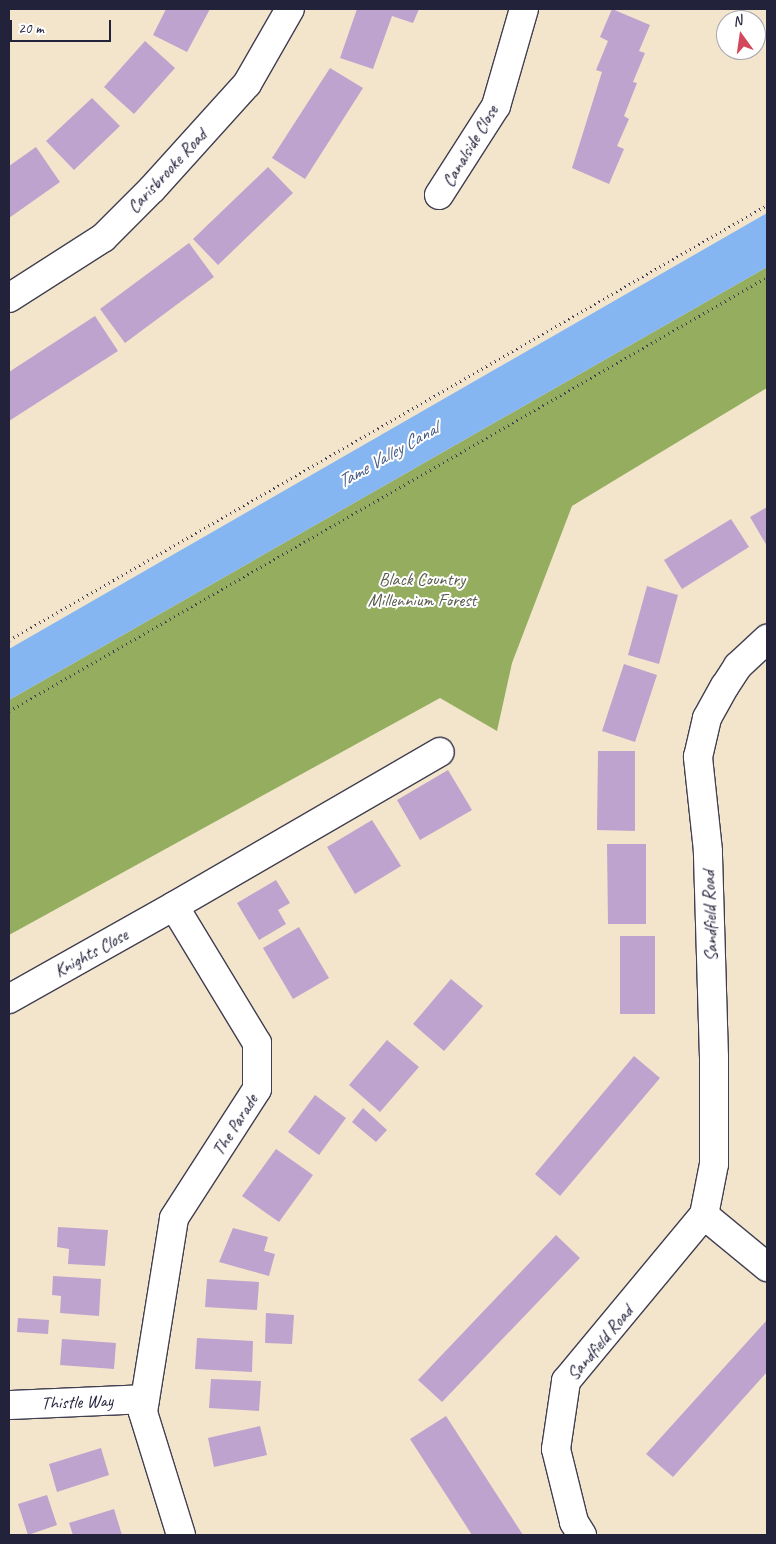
<!DOCTYPE html>
<html>
<head>
<meta charset="utf-8">
<style>
  body { margin:0 }
  #map { position:relative; width:776px; height:1544px; overflow:hidden; background:#f2e5cb; font-family:Caveat,sans-serif }
  div>[style] { position:absolute }
  [style*='--x'] { left:calc(var(--x)*1px); top:calc(var(--y)*1px); width:calc(var(--w)*1px); rotate:calc(var(--a)*1deg) }
  .forest>* { inset:0; background:#95ad5f }
  .water>* { inset:0; background:#86b6f1 }
  .building>* { inset:0; background:#bea3ce }
  .path>* { height:3px; margin-top:-1.5px; transform-origin:0; background:repeating-linear-gradient(90deg,#413f51 0 1px,transparent 0 5px) }
  .roads { filter:drop-shadow(1px 0 #413f51) drop-shadow(-1px 0 #413f51) drop-shadow(0 1px #413f51) drop-shadow(0 -1px #413f51) }
  .minor>* { height:28px; margin:-14px; padding:0 14px; transform-origin:14px; border-radius:14px; background:#fff }
  span { translate:-50% -50%; white-space:nowrap; text-align:center; line-height:1.15; -webkit-text-stroke:4px #fff; paint-order:stroke }
  .street-label { font-size:18px; color:#22223b }
  .park-label { font-size:18px; color:#585c4c }
  .water-label { font-size:19px; color:#4a5d84; font-style:italic }
  .frame { position:absolute; inset:0; border:10px solid #22223b; pointer-events:none }
  .north { position:absolute; left:716px; top:10px; width:50px; height:50px; box-sizing:border-box; background:#fff; border:1px solid #a7a7b1; border-radius:50%; rotate:346deg; font-size:14px; font-weight:700; line-height:20px; text-align:center; color:#22223b }
  .north::after { content:''; display:block; margin:auto; width:18px; height:22px; background:#d1495b; clip-path:polygon(50% 0,100% 100%,50% 72%,0 100%) }
  .scale { position:absolute; left:10px; top:20px; width:101px; height:22px; box-sizing:border-box; border:2px solid #22223b; border-top:0; padding-left:6px; font-size:15px; line-height:18px; white-space:nowrap; color:#22223b; -webkit-text-stroke:4px #fff; paint-order:stroke }
</style>
</head>
<body>
<div id="map">
  <div class="forest">
    <div style="clip-path:polygon(767px 267px,767px 388px,572px 506px,512px 663px,497px 731px,440px 698px,9px 935px,9px 700px)"></div>
  </div>
  <div class="water">
    <div style="clip-path:polygon(767px 213px,767px 267px,9px 700px,9px 649px)"></div>
  </div>
  <div class="building">
    <div style="clip-path:polygon(166px 9px,210px 9px,187px 52px,153px 35px)"></div>
    <div style="clip-path:polygon(357px 9px,419px 9px,413px 23px,392px 16px,373px 69px,340px 58px)"></div>
    <div style="clip-path:polygon(612px 9px,650px 25px,639px 51px,645px 53px,633px 82px,637px 83px,624px 116px,629px 119px,617px 146px,624px 149px,609px 184px,572px 168px,602px 72px,596px 70px,608px 41px,600px 37px)"></div>
    <div style="clip-path:polygon(145px 41px,175px 68px,134px 114px,104px 87px)"></div>
    <div style="clip-path:polygon(330px 68px,363px 88px,305px 179px,272px 158px)"></div>
    <div style="clip-path:polygon(92px 98px,120px 126px,74px 170px,46px 141px)"></div>
    <div style="clip-path:polygon(36px 147px,60px 182px,9px 218px,9px 166px)"></div>
    <div style="clip-path:polygon(268px 167px,293px 193px,218px 265px,193px 239px)"></div>
    <div style="clip-path:polygon(189px 243px,214px 277px,125px 343px,100px 309px)"></div>
    <div style="clip-path:polygon(95px 316px,118px 351px,9px 421px,9px 372px)"></div>
    <div style="clip-path:polygon(767px 507px,767px 546px,750px 517px)"></div>
    <div style="clip-path:polygon(731px 519px,749px 547px,682px 589px,664px 560px)"></div>
    <div style="clip-path:polygon(647px 586px,678px 595px,659px 664px,628px 655px)"></div>
    <div style="clip-path:polygon(624px 664px,657px 675px,635px 742px,602px 731px)"></div>
    <div style="clip-path:polygon(598px 751px,635px 751px,635px 831px,597px 830px)"></div>
    <div style="clip-path:polygon(448px 770px,472px 810px,420px 840px,397px 800px)"></div>
    <div style="clip-path:polygon(372px 820px,401px 866px,355px 894px,327px 847px)"></div>
    <div style="clip-path:polygon(607px 844px,646px 844px,646px 924px,608px 924px)"></div>
    <div style="clip-path:polygon(276px 880px,290px 903px,278px 910px,286px 924px,259px 940px,237px 903px)"></div>
    <div style="clip-path:polygon(299px 927px,329px 978px,293px 999px,263px 948px)"></div>
    <div style="clip-path:polygon(620px 936px,655px 936px,655px 1014px,620px 1014px)"></div>
    <div style="clip-path:polygon(451px 979px,483px 1006px,444px 1051px,413px 1024px)"></div>
    <div style="clip-path:polygon(387px 1040px,419px 1067px,380px 1112px,349px 1085px)"></div>
    <div style="clip-path:polygon(634px 1056px,660px 1078px,560px 1196px,535px 1174px)"></div>
    <div style="clip-path:polygon(315px 1095px,346px 1118px,319px 1155px,288px 1132px)"></div>
    <div style="clip-path:polygon(363px 1108px,387px 1130px,376px 1142px,352px 1122px)"></div>
    <div style="clip-path:polygon(276px 1149px,313px 1175px,279px 1222px,242px 1196px)"></div>
    <div style="clip-path:polygon(58px 1227px,108px 1230px,105px 1266px,68px 1264px,69px 1249px,57px 1247px)"></div>
    <div style="clip-path:polygon(233px 1228px,268px 1237px,264px 1251px,275px 1254px,269px 1276px,219px 1262px)"></div>
    <div style="clip-path:polygon(556px 1235px,580px 1258px,442px 1402px,418px 1380px)"></div>
    <div style="clip-path:polygon(53px 1276px,101px 1279px,99px 1316px,60px 1313px,61px 1296px,52px 1295px)"></div>
    <div style="clip-path:polygon(207px 1279px,259px 1282px,257px 1310px,205px 1307px)"></div>
    <div style="clip-path:polygon(266px 1313px,294px 1315px,292px 1344px,265px 1343px)"></div>
    <div style="clip-path:polygon(18px 1318px,49px 1320px,48px 1334px,17px 1332px)"></div>
    <div style="clip-path:polygon(767px 1320px,767px 1372px,673px 1477px,646px 1454px)"></div>
    <div style="clip-path:polygon(197px 1338px,253px 1341px,252px 1372px,195px 1369px)"></div>
    <div style="clip-path:polygon(62px 1339px,116px 1343px,114px 1369px,60px 1365px)"></div>
    <div style="clip-path:polygon(211px 1379px,261px 1381px,259px 1411px,209px 1408px)"></div>
    <div style="clip-path:polygon(446px 1416px,523px 1535px,472px 1535px,410px 1439px)"></div>
    <div style="clip-path:polygon(260px 1426px,267px 1455px,214px 1467px,208px 1438px)"></div>
    <div style="clip-path:polygon(101px 1448px,109px 1475px,57px 1492px,49px 1464px)"></div>
    <div style="clip-path:polygon(47px 1495px,57px 1525px,28px 1535px,18px 1504px)"></div>
    <div style="clip-path:polygon(114px 1509px,122px 1535px,73px 1535px,69px 1523px)"></div>
  </div>
  <div class="path">
    <div style="--x:9;--y:640;--w:874;--a:-29.85"></div>
    <div style="--x:9;--y:711;--w:873;--a:-29.79"></div>
  </div>
  <div class="roads">
    <div class="minor">
      <div style="--x:439;--y:195;--w:106;--a:-57.4"></div>
      <div style="--x:496;--y:106;--w:101;--a:-73.9"></div>
      <div style="--x:9;--y:298;--w:112;--a:-32.6"></div>
      <div style="--x:103;--y:238;--w:69;--a:-45"></div>
      <div style="--x:152;--y:189;--w:142;--a:-47.9"></div>
      <div style="--x:247;--y:84;--w:86;--a:-60.2"></div>
      <div style="--x:9;--y:999;--w:189;--a:-29.4"></div>
      <div style="--x:704;--y:1215;--w:82;--a:39.5"></div>
      <div style="--x:9;--y:1405;--w:136;--a:-2.5"></div>
      <div style="--x:181;--y:1535;--w:129;--a:-107.2"></div>
      <div style="--x:143;--y:1412;--w:196;--a:-80.9"></div>
      <div style="--x:174;--y:1218;--w:153;--a:-57.2"></div>
      <div style="--x:257;--y:1089;--w:46;--a:-90"></div>
      <div style="--x:257;--y:1043;--w:160;--a:-121.2"></div>
      <div style="--x:174;--y:906;--w:307;--a:-30.1"></div>
      <div style="--x:582;--y:1535;--w:15;--a:-122"></div>
      <div style="--x:574;--y:1522;--w:75;--a:-103.9"></div>
      <div style="--x:556;--y:1449;--w:69;--a:-81.6"></div>
      <div style="--x:566;--y:1381;--w:216;--a:-50.3"></div>
      <div style="--x:704;--y:1215;--w:52;--a:-78.9"></div>
      <div style="--x:714;--y:1164;--w:106;--a:-90"></div>
      <div style="--x:714;--y:1058;--w:207;--a:-91.7"></div>
      <div style="--x:708;--y:851;--w:95;--a:-96.1"></div>
      <div style="--x:698;--y:757;--w:40;--a:-77"></div>
      <div style="--x:707;--y:718;--w:37;--a:-61"></div>
      <div style="--x:725;--y:686;--w:24;--a:-57"></div>
      <div style="--x:738;--y:666;--w:40;--a:-43"></div>
    </div>
  </div>
  <div class="street-label">
    <span style="left:470px;top:146px;rotate:-59deg">Canalside Close</span>
    <span style="left:167px;top:171px;rotate:-47deg">Carisbrooke Road</span>
    <span style="left:710px;top:916px;rotate:-92deg">Sandfield Road</span>
    <span style="left:91px;top:953px;rotate:-29deg">Knights Close</span>
    <span style="left:235px;top:1125px;rotate:-58deg">The Parade</span>
    <span style="left:600px;top:1343px;rotate:-50deg">Sandfield Road</span>
    <span style="left:77px;top:1402px;rotate:-2deg">Thistle Way</span>
  </div>
  <div class="park-label">
    <span style="left:422px;top:590px">Black Country<br>Millennium Forest</span>
  </div>
  <div class="water-label">
    <span style="left:388px;top:456px;rotate:-30deg">Tame Valley Canal</span>
  </div>
  <div class="frame"></div>
  <div class="north">N</div>
  <div class="scale">20 m</div>
</div>
</body>
</html>
